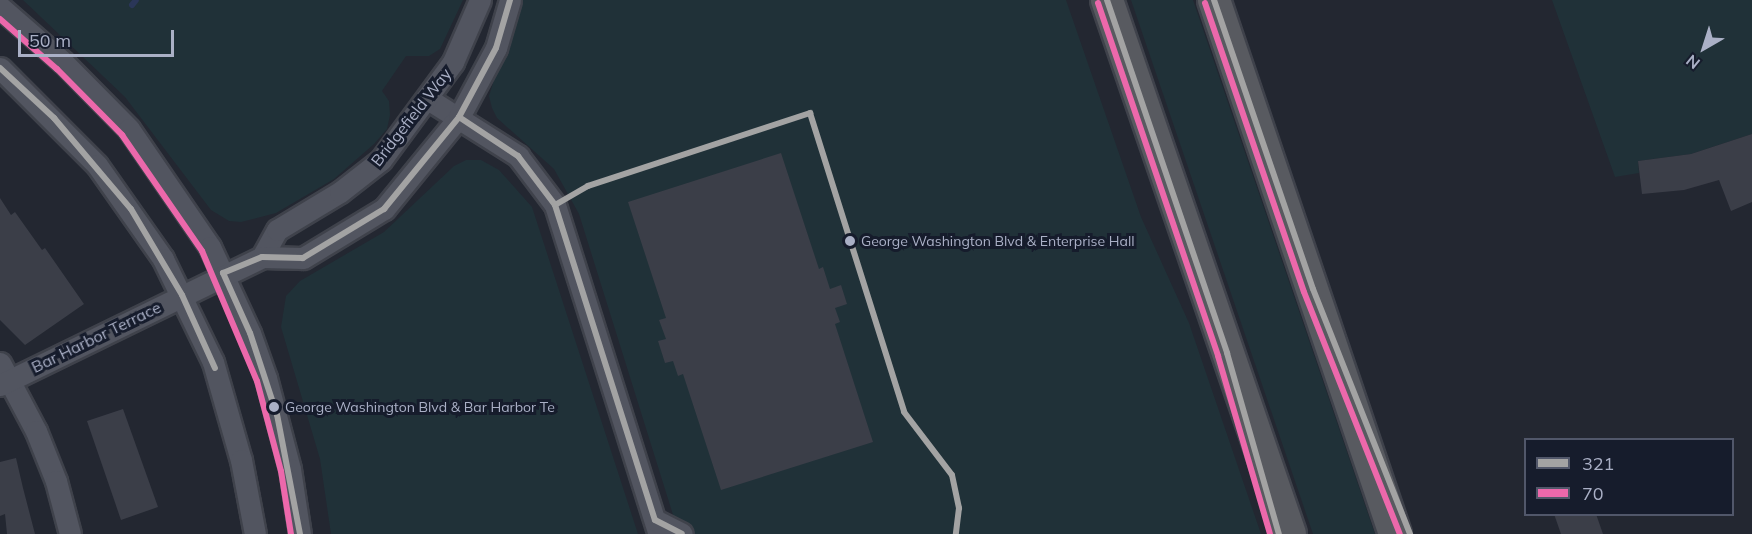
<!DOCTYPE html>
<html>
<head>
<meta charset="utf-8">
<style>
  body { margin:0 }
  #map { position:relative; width:1752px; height:534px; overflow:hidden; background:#232731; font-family:Mulish,sans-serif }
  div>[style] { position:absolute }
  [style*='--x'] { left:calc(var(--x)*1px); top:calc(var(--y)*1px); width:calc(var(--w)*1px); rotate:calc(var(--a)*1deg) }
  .green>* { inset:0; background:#203138 }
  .stream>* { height:6px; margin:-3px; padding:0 3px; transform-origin:3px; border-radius:3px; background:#2a3658 }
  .building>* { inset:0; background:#3b3e48 }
  .roads { filter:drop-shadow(2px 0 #3f424b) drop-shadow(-2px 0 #3f424b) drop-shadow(0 2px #3f424b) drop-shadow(0 -2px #3f424b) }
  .minor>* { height:21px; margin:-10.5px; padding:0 10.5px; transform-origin:10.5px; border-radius:10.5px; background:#525560 }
  .highway>* { height:32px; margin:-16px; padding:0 16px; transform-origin:16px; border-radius:16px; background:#585a60 }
  .bus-1>* { height:6px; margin:-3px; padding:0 3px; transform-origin:3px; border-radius:3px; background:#a3a3a3 }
  .bus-2>* { height:6px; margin:-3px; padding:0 3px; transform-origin:3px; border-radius:3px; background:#ec68ab }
  .dots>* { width:16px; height:16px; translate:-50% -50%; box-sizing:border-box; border:3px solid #161c2c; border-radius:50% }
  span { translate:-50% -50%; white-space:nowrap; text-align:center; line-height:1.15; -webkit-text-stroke:6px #161c2c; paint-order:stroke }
  .bus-label { font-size:14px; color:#aab0c6 }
  .left { translate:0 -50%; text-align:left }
  .street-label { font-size:16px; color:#aab0c6 }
  .legend { position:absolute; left:1524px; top:438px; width:210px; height:78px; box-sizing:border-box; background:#161c2c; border:2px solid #51576a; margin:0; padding:8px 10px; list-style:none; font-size:18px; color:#aab0c6 }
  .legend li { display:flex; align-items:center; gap:12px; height:30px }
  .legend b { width:30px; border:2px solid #51576a }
  .north { position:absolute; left:1674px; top:18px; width:60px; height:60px; -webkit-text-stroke:4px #161c2c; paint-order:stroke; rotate:219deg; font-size:16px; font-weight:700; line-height:24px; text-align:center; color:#aab0c6 }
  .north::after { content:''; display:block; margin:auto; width:21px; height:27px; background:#aab0c6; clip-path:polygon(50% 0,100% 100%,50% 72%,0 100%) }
  .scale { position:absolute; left:18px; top:30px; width:156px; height:27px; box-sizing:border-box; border:3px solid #aab0c6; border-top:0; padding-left:8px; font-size:18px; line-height:21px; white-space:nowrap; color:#aab0c6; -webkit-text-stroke:4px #161c2c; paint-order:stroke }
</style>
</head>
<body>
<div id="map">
  <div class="green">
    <div style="clip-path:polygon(23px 0,463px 0,440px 49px,429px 56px,406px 56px,382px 91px,389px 101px,390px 115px,387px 129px,374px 144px,334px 179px,276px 213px,241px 222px,229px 221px,211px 210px,125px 97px)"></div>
    <div style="clip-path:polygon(522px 0,1066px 0,1141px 217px,1189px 323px,1261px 534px,679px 534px,579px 214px,554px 169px,497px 118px,492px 108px,489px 96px,494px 80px)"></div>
    <div style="clip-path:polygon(1131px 0,1193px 0,1375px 534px,1313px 534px)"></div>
    <div style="clip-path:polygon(1552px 0,1752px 0,1752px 134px,1691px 154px,1638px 161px,1639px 173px,1615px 177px)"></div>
    <div style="clip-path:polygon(466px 160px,481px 160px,499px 170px,532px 207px,638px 534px,331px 534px,320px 459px,281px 327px,286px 296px,300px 281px,384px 232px,454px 166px)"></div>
  </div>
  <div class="stream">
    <div style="--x:132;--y:5;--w:6;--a:-51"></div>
  </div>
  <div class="building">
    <div style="clip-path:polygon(1752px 134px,1752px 202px,1731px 211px,1719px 180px,1684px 190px,1642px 194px,1638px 161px,1691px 154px)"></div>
    <div style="clip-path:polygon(781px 153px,819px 269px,823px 267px,830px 289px,841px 285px,847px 304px,835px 308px,840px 322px,835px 324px,873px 442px,721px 490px,683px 374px,678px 376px,673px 361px,665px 363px,658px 341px,666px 339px,659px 320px,666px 318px,628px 202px)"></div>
    <div style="clip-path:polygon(0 198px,11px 215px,15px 212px,42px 250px,45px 248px,84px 304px,25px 345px,0 320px)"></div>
    <div style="clip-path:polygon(123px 409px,158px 507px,121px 520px,87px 421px)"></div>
    <div style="clip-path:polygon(16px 458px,23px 488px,35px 534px,7px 534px,5px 514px,0 516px,0 462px)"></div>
    <div style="clip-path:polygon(1554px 514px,1596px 514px,1603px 534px,1561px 534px)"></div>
  </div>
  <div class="roads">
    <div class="minor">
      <div style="--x:0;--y:7;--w:84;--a:41.1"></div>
      <div style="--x:63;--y:62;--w:94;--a:45.4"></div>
      <div style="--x:129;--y:129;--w:143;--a:55.5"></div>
      <div style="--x:210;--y:247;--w:95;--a:65.1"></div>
      <div style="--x:250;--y:333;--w:48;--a:70.4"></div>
      <div style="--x:266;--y:378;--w:94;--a:75.2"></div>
      <div style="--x:290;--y:469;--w:66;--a:81.3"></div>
      <div style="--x:0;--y:68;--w:137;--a:45"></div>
      <div style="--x:97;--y:165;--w:115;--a:54.9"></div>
      <div style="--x:163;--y:259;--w:114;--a:64.1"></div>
      <div style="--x:213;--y:362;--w:102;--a:74.1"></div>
      <div style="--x:241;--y:460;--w:75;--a:79.3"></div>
      <div style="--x:428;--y:99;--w:107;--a:32.3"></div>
      <div style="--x:518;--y:156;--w:61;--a:52.9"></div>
      <div style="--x:555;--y:205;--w:345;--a:72.5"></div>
      <div style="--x:262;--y:257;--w:31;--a:-61"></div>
      <div style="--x:277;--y:230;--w:74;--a:-31.1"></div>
      <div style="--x:340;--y:192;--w:52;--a:-38"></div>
      <div style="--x:381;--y:160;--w:122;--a:-53.7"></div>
      <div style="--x:453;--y:62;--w:68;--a:-66.5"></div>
      <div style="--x:0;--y:363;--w:77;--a:62.1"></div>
      <div style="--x:36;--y:431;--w:54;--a:68.2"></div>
      <div style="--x:56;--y:481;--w:55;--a:75.2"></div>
      <div style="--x:0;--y:385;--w:292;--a:-26"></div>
      <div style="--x:262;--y:257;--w:41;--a:1.4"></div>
      <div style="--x:303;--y:258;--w:95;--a:-31.2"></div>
      <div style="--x:384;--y:209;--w:119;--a:-50.8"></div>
      <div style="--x:459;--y:117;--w:78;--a:-61.8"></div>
      <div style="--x:496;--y:48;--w:50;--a:-73.7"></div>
      <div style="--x:655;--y:520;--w:30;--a:27"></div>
    </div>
    <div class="highway">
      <div style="--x:1107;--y:0;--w:564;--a:71.08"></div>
      <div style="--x:1214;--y:0;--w:564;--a:71.28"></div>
    </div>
  </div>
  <div class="bus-1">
    <div style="--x:1107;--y:0;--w:373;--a:71.2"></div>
    <div style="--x:1227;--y:353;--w:188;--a:74"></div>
    <div style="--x:1214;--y:0;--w:305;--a:71.1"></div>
    <div style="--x:1313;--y:289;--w:264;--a:68.4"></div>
    <div style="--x:0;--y:68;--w:74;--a:42.8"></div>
    <div style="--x:54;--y:118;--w:119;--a:49.8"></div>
    <div style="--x:131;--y:209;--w:100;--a:59.3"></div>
    <div style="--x:182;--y:295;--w:80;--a:65.7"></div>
    <div style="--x:459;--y:117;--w:71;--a:33.5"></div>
    <div style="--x:518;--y:156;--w:61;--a:52.9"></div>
    <div style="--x:555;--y:205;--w:330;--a:72.4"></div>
    <div style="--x:655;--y:520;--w:30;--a:27"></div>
    <div style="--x:555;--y:205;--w:38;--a:-30"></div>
    <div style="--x:588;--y:186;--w:234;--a:-18.2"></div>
    <div style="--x:810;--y:113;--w:313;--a:72.5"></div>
    <div style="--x:904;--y:412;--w:79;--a:52.7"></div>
    <div style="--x:952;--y:475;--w:34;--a:78"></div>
    <div style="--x:959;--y:508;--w:26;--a:97"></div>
    <div style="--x:300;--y:534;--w:121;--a:-100.9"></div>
    <div style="--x:277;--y:415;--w:86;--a:-108.2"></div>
    <div style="--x:250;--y:333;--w:66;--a:-114.2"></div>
    <div style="--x:223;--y:273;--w:42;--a:-22.3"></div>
    <div style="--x:262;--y:257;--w:41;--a:1.4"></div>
    <div style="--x:303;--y:258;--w:95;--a:-31.2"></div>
    <div style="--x:384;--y:209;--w:119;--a:-50.8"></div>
    <div style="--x:459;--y:117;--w:78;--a:-61.8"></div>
    <div style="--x:496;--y:48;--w:50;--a:-73.7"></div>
  </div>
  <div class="bus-2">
    <div style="--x:1098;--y:3;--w:373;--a:71.2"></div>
    <div style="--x:1218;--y:356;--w:185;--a:73.7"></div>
    <div style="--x:1205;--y:3;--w:305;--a:71.1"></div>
    <div style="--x:1304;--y:292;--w:260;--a:68.4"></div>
    <div style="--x:0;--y:19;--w:76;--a:41.3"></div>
    <div style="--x:57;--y:69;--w:93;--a:45.4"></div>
    <div style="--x:122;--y:135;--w:141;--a:55.4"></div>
    <div style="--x:202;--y:251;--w:141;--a:67.1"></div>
    <div style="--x:257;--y:381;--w:93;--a:75.1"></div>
    <div style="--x:281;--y:471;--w:64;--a:81"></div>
  </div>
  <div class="dots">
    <div style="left:850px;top:241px;background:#aab0c6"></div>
    <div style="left:274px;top:407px;background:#aab0c6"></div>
  </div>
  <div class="bus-label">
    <span class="left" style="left:861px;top:241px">George Washington Blvd &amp; Enterprise Hall</span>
    <span class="left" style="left:285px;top:407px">George Washington Blvd &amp; Bar Harbor Te</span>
  </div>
  <div class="street-label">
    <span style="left:411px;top:117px;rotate:-52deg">Bridgefield Way</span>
    <span style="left:96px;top:337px;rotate:-26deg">Bar Harbor Terrace</span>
  </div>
  <ul class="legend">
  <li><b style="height:8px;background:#a3a3a3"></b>321</li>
  <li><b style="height:8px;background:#ec68ab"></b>70</li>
  </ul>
  <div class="north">N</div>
  <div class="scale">50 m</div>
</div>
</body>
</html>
